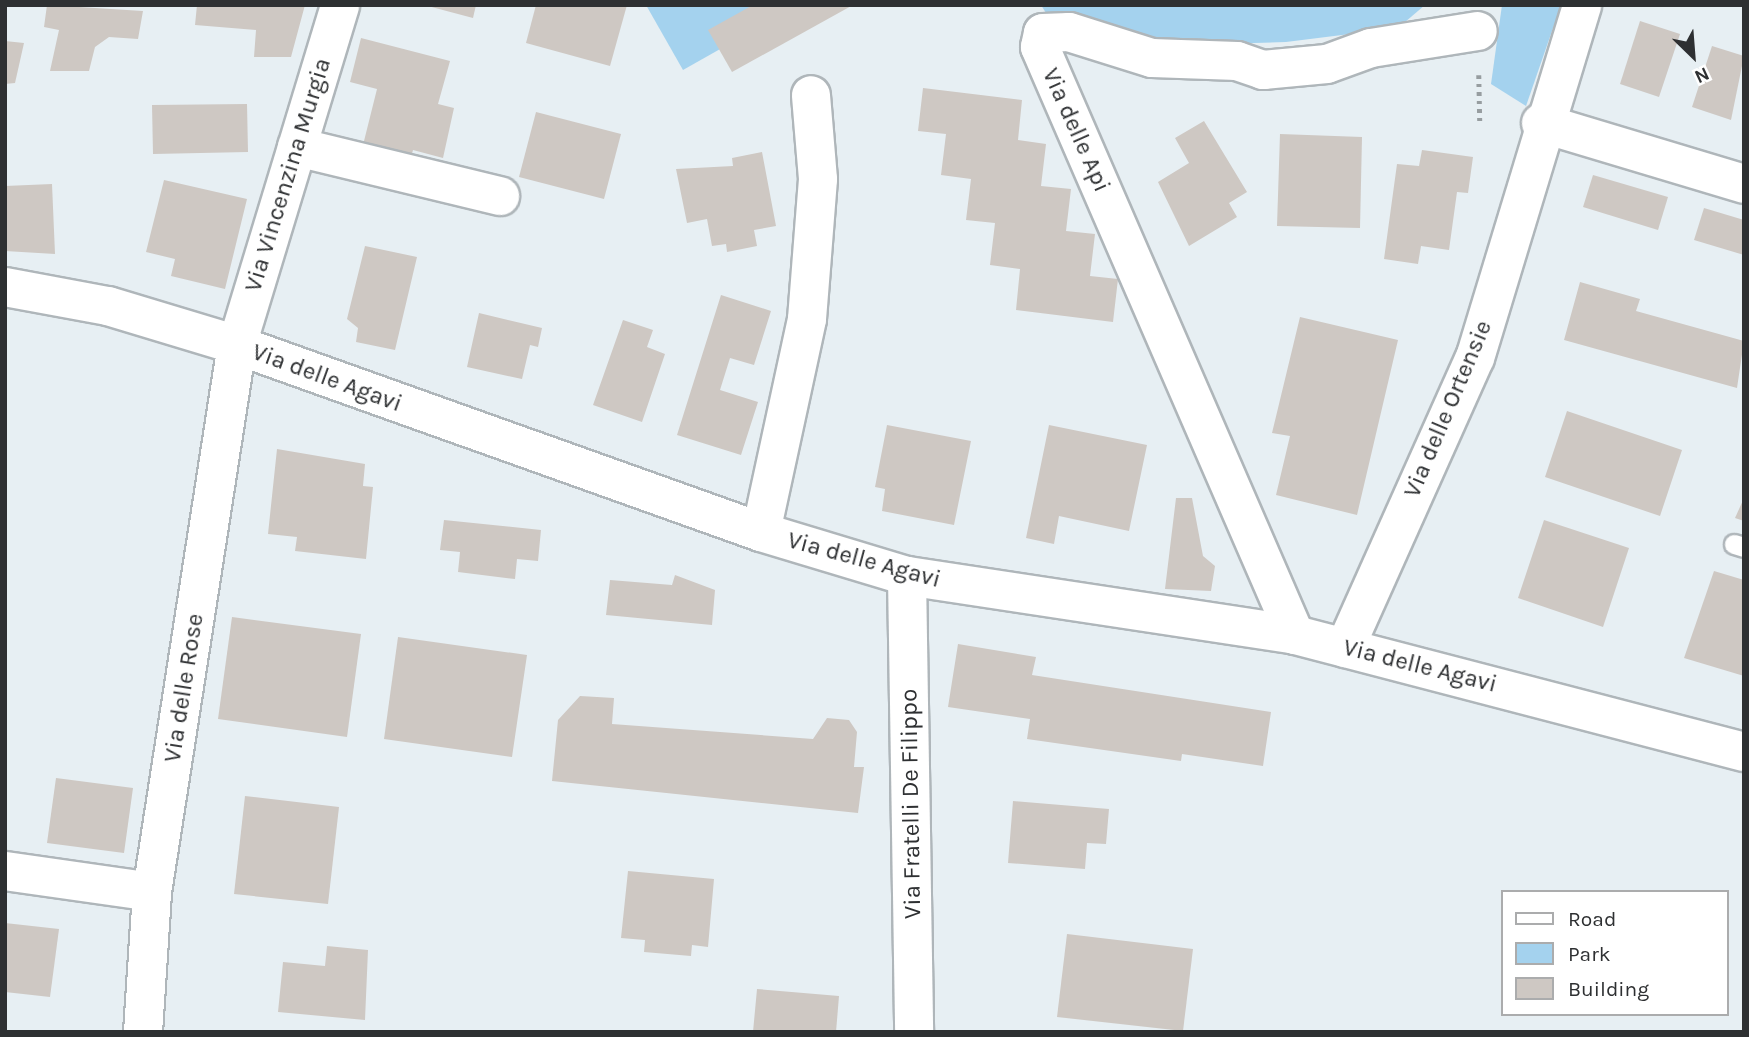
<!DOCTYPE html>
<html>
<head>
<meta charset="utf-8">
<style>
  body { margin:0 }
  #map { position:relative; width:1749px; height:1037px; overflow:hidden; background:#e7eff3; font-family:Karla,sans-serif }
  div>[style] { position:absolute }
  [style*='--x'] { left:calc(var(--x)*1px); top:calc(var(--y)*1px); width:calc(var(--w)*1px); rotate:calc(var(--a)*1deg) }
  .green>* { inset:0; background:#a4d2ee }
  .building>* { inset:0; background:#cec8c3 }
  .path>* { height:4.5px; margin-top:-2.25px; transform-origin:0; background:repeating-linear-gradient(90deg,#979da0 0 3.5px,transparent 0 8.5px) }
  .roads { filter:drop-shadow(2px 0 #afb6ba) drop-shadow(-2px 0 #afb6ba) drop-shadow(0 2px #afb6ba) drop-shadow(0 -2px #afb6ba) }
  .lane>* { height:19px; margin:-9.5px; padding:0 9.5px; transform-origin:9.5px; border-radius:9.5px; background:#fff }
  .street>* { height:38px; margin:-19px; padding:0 19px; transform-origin:19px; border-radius:19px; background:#fff }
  span { translate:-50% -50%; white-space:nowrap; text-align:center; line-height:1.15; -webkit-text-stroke:5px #fff; paint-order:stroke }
  .street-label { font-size:24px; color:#2e3032 }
  .frame { position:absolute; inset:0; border:7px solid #2e3032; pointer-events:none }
  .legend { position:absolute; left:1501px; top:890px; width:228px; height:126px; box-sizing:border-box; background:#fff; border:2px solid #abacad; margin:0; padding:9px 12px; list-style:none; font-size:21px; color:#2e3032 }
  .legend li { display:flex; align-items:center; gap:14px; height:35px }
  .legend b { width:35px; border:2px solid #abacad }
  .north { position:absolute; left:1658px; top:21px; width:70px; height:70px; -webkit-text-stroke:5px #fff; paint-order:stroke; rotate:155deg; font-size:19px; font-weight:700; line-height:28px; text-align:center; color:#2e3032 }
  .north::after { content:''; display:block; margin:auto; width:24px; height:32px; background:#2e3032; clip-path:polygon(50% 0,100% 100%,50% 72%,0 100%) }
</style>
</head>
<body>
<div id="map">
  <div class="green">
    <div style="clip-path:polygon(646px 5px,798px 5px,683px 70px)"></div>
    <div style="clip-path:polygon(1041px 5px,1425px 5px,1398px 28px,1286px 42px,1068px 48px)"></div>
    <div style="clip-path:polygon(1502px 5px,1561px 5px,1526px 106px,1491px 84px)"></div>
  </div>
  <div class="building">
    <div style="clip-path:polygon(47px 5px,143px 11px,138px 39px,109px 37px,95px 47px,89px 71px,50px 71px,59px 30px,44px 27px)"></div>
    <div style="clip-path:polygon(197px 5px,305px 5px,291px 57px,254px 57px,256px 30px,195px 25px)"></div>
    <div style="clip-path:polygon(424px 5px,476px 5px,473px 18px)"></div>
    <div style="clip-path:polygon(536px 5px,627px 5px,610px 66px,526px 43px)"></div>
    <div style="clip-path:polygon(753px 5px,853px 5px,732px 72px,708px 30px)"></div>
    <div style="clip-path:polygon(1640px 21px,1680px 34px,1659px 97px,1620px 84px)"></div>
    <div style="clip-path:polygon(361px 38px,450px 61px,438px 104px,454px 108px,443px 158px,413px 150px,410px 161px,362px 149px,377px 89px,350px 82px)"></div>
    <div style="clip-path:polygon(5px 41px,24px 43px,15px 83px,5px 84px)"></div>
    <div style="clip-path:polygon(1712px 46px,1744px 56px,1731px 120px,1692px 107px)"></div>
    <div style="clip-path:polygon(923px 88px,1022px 100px,1018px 140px,1046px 144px,1041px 186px,1071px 189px,1066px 231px,1095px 234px,1090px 276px,1118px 279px,1113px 322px,1016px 310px,1020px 269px,990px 265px,995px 223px,966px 220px,971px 179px,941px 175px,946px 134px,918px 131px)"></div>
    <div style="clip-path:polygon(247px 104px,248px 152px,153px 154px,152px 105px)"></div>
    <div style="clip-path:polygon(536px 112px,621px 134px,604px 199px,519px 177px)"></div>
    <div style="clip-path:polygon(1204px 121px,1247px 192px,1229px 203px,1237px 217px,1189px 246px,1158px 182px,1189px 163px,1175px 138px)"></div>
    <div style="clip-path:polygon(1280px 134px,1362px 137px,1360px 228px,1277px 226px)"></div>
    <div style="clip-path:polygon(1422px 150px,1473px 157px,1468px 193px,1457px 192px,1449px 250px,1421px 246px,1418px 264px,1384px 259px,1397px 164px,1419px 166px)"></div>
    <div style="clip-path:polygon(762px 152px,776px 226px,754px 230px,757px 246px,727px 252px,726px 244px,712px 246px,707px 219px,687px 223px,676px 169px,733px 166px,732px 158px)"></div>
    <div style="clip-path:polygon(1593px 175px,1668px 197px,1658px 230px,1583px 207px)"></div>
    <div style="clip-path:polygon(164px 180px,247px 199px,225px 289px,171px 276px,175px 259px,146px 252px)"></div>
    <div style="clip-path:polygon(52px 184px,55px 254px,5px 251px,5px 186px)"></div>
    <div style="clip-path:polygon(1704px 208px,1744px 220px,1744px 255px,1694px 240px)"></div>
    <div style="clip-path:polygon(365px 246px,417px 257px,395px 350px,356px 342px,358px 328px,347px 319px)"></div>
    <div style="clip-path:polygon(1580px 282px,1640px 299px,1636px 311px,1744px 341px,1737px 388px,1564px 340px)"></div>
    <div style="clip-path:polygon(721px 295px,771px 311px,754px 365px,730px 358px,720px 390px,758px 402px,741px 455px,677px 435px)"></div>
    <div style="clip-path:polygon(479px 313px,542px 328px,538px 347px,530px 345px,522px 379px,467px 367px)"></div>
    <div style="clip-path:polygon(1300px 317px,1398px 340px,1357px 515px,1276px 495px,1290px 436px,1272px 433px)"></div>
    <div style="clip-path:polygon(623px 320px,653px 330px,647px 347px,665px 354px,642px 422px,593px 405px)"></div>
    <div style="clip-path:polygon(1567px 411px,1682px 450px,1660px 516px,1545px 477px)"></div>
    <div style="clip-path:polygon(887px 425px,971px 441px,954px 525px,882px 511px,885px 489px,875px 487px)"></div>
    <div style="clip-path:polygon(1049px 425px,1147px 445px,1129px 531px,1059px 516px,1054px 544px,1026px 538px)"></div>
    <div style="clip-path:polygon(277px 449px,365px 464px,363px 486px,373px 487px,366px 559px,295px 551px,297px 537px,268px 534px)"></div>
    <div style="clip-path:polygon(1176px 498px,1192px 498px,1203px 556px,1215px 566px,1211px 591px,1165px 589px)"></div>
    <div style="clip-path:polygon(1744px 498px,1744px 521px,1735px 518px)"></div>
    <div style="clip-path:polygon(444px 520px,541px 530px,538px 561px,517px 559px,515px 579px,458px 572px,460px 552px,440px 550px)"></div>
    <div style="clip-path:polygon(1544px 520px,1629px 548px,1603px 627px,1518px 598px)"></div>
    <div style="clip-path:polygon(1714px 571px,1744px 580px,1744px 676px,1684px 658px)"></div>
    <div style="clip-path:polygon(675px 575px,715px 590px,712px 625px,606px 615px,610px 580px,672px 585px)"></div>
    <div style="clip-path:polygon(232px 617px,361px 634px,347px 737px,218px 719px)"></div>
    <div style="clip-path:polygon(398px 637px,527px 655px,512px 757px,384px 739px)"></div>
    <div style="clip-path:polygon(958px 644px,1036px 657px,1032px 675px,1271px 712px,1263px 766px,1182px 754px,1181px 761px,1027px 739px,1030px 719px,948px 707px)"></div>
    <div style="clip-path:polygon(580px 696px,614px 698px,612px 724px,813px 739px,827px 718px,849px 720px,857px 732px,854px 767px,864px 767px,858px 813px,552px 781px,558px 720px)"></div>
    <div style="clip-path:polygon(56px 778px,133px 788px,124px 853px,47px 843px)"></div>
    <div style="clip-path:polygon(245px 796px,339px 807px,328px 904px,234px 894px)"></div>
    <div style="clip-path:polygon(1013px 801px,1109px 809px,1106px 844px,1087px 843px,1085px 869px,1008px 863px)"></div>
    <div style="clip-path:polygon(628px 871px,714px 879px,708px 947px,692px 945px,691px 956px,644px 952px,645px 940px,621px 938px)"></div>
    <div style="clip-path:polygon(5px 923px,59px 929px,50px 997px,5px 992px)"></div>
    <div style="clip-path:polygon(1067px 934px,1193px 949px,1183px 1031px,1057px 1017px)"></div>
    <div style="clip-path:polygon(327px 946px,368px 950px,365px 1020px,278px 1012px,283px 962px,325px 966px)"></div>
    <div style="clip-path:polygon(757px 989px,839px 996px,836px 1032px,753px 1032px)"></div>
  </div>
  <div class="path">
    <div style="--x:1479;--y:75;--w:46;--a:88.8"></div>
  </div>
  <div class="roads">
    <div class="lane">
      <div style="--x:1734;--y:544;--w:10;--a:17"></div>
    </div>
    <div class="street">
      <div style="--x:1541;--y:123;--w:212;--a:16.7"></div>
      <div style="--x:297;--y:147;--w:209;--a:13.6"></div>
      <div style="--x:5;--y:287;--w:105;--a:10.5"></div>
      <div style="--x:108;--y:306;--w:135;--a:16.8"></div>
      <div style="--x:237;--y:345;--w:556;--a:19.64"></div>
      <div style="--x:761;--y:532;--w:152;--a:16.8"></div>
      <div style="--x:907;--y:576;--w:392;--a:8.6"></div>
      <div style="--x:1295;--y:635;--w:464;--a:14.6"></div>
      <div style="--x:761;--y:532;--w:218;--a:-77.8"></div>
      <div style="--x:807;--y:319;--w:140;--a:-85.5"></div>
      <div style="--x:818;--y:179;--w:84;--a:-94.8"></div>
      <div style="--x:907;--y:576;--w:456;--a:89.1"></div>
      <div style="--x:1295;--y:635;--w:641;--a:-113.45"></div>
      <div style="--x:1040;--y:47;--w:14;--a:-78"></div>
      <div style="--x:1043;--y:33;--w:26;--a:-2"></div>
      <div style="--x:1069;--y:32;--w:87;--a:17.4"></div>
      <div style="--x:1152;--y:58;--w:85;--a:2"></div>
      <div style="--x:1237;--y:61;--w:28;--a:19"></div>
      <div style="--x:1263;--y:70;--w:64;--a:-5.4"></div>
      <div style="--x:1327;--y:64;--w:47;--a:-20"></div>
      <div style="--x:1371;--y:48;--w:108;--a:-9"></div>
      <div style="--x:1345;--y:648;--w:318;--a:-65.9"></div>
      <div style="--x:1475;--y:358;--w:369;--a:-73.1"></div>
      <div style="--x:5;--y:871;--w:148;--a:8.1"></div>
      <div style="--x:143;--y:1032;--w:140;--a:-86.3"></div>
      <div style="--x:152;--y:892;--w:554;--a:-81.17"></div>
      <div style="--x:237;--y:345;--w:355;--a:-73.1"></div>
    </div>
  </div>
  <div class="street-label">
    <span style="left:1076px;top:130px;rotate:66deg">Via delle Api</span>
    <span style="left:288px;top:175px;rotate:-73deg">Via Vincenzina Murgia</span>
    <span style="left:327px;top:378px;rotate:20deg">Via delle Agavi</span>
    <span style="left:1448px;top:409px;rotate:-67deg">Via delle Ortensie</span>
    <span style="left:864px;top:560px;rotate:15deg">Via delle Agavi</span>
    <span style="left:1420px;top:666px;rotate:14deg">Via delle Agavi</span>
    <span style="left:184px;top:688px;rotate:-81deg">Via delle Rose</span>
    <span style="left:911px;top:804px;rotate:-91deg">Via Fratelli De Filippo</span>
  </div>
  <div class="frame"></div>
  <ul class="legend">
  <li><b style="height:9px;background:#fff"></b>Road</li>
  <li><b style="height:19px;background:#a4d2ee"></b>Park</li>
  <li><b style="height:19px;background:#cec8c3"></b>Building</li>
  </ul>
  <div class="north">N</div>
</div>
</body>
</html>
